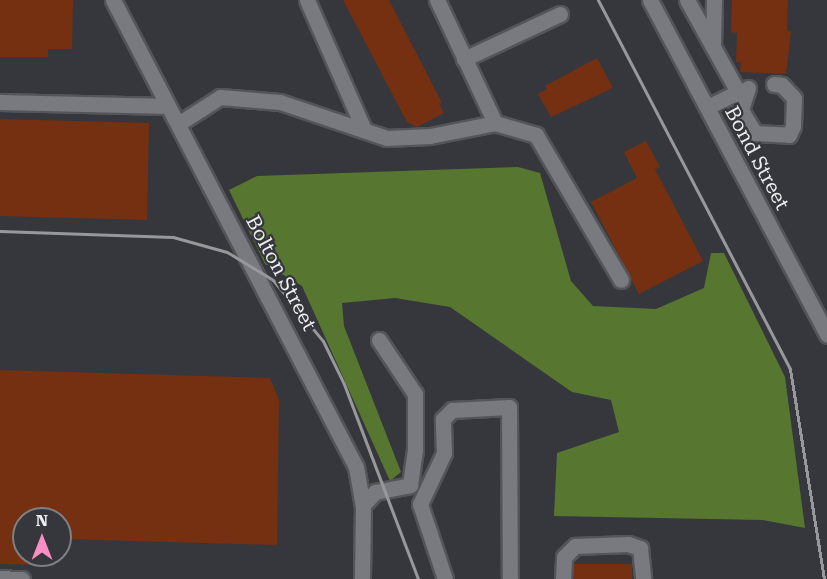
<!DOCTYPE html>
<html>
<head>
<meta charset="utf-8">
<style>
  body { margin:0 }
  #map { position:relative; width:827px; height:579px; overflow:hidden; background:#35373c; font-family:"Roboto Serif",serif }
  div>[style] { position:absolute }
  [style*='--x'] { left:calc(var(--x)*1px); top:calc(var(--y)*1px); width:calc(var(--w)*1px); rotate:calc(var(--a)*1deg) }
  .forest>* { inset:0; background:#57762f }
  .building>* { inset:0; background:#743010 }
  .roads { filter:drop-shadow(2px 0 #535559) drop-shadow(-2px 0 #535559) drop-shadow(0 2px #535559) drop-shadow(0 -2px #535559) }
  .minor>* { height:15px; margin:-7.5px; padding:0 7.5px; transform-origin:7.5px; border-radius:7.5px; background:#787a80 }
  .rail>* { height:3px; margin:-1.5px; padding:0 1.5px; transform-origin:1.5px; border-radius:1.5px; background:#97989c }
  span { translate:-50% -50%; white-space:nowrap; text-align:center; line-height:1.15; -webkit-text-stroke:4.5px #35373c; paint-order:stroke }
  .street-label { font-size:20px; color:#edeef1 }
  .north { position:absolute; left:12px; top:507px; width:60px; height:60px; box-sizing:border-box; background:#35373c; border:2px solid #7f8084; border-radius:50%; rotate:0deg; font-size:16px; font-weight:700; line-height:24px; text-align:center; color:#edeef1 }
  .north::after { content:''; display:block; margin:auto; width:21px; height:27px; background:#fb8fc4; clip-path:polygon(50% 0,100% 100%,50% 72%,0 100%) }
</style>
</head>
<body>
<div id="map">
  <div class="forest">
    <div style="clip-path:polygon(518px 167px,540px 173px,571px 281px,593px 306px,656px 309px,704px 288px,711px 253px,724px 253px,785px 377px,805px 528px,763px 520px,554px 516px,557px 453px,619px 432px,611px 400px,572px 392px,450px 307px,395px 298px,342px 303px,344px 326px,401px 472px,390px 481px,302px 286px,265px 264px,229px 190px,257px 176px)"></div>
  </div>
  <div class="building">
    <div style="clip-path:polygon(0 0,73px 0,72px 49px,48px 49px,48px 57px,0 57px)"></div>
    <div style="clip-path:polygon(343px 0,389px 0,442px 103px,439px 104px,444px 113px,417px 127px,407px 122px)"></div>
    <div style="clip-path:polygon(732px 0,788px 0,787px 31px,791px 31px,786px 74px,740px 72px,741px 62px,736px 62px,737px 33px,731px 32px)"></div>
    <div style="clip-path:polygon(597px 58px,613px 88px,551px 117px,538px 94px,547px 89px,545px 86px)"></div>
    <div style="clip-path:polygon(0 119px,149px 123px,147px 220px,0 216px)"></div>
    <div style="clip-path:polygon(646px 141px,660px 167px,655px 169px,703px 261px,639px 294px,591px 202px,637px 178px,624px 152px)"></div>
    <div style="clip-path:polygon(0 370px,270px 378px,279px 400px,277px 545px,60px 539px,60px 519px,24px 519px,24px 555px,43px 555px,43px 565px,0 564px)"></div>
    <div style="clip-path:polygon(573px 564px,632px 564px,632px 579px,573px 579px)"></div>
  </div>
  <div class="roads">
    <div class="minor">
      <div style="--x:113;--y:0;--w:526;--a:62.51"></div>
      <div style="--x:356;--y:467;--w:39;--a:80"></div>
      <div style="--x:363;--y:505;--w:74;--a:90.8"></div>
      <div style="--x:307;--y:0;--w:142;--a:66.3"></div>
      <div style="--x:650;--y:0;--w:379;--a:62.1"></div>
      <div style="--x:687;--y:0;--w:105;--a:61"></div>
      <div style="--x:738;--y:92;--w:34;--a:154"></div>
      <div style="--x:713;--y:45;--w:45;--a:-88.7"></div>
      <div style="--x:464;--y:59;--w:106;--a:-25.1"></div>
      <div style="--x:748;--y:88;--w:23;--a:108"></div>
      <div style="--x:741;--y:110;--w:27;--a:59"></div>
      <div style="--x:755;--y:133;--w:34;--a:3"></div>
      <div style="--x:789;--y:135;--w:10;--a:-66"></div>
      <div style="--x:793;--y:126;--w:28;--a:-88"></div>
      <div style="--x:794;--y:98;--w:18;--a:-133"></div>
      <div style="--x:782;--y:85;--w:8;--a:-173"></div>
      <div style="--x:0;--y:102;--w:168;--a:1.4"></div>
      <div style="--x:495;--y:123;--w:43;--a:16.3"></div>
      <div style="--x:536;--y:135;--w:168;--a:59.6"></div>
      <div style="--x:178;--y:124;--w:50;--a:-32.7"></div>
      <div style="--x:220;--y:97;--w:60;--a:4.8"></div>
      <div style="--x:280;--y:102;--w:113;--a:18.6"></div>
      <div style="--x:387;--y:138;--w:43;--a:-2.7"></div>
      <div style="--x:430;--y:136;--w:66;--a:-11.3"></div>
      <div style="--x:495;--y:123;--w:136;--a:-115.2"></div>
      <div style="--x:363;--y:505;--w:18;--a:-47"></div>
      <div style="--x:375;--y:492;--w:36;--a:-11"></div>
      <div style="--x:410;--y:485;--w:34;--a:-82"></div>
      <div style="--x:415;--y:451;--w:57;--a:-90"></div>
      <div style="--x:415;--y:394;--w:65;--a:-123.7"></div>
      <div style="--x:0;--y:578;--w:22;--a:3"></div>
      <div style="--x:445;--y:579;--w:79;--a:-108.4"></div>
      <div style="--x:420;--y:504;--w:56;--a:-64.8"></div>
      <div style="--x:444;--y:453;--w:34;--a:-92"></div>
      <div style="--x:443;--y:419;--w:13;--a:-45"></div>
      <div style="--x:452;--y:410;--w:57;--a:-3"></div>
      <div style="--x:509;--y:407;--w:172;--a:89.7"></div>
      <div style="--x:563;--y:579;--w:22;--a:-87"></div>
      <div style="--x:564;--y:557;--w:16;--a:-45"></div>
      <div style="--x:575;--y:546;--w:53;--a:-2.2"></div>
      <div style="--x:628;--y:544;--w:13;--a:18"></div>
      <div style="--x:640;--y:548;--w:31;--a:84"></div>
    </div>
  </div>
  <div class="rail">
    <div style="--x:598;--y:0;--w:416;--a:62.5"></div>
    <div style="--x:790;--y:369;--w:213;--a:80.8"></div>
    <div style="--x:0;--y:231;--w:173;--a:2"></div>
    <div style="--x:173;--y:237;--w:56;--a:15.5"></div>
    <div style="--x:227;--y:252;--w:54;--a:31.3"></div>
    <div style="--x:273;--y:280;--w:79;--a:50.7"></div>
    <div style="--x:323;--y:341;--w:48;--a:64"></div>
    <div style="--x:344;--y:384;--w:209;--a:69.2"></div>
  </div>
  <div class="street-label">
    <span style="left:757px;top:158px;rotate:62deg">Bond Street</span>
    <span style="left:281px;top:273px;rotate:62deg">Bolton Street</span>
  </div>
  <div class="north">N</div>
</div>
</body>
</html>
